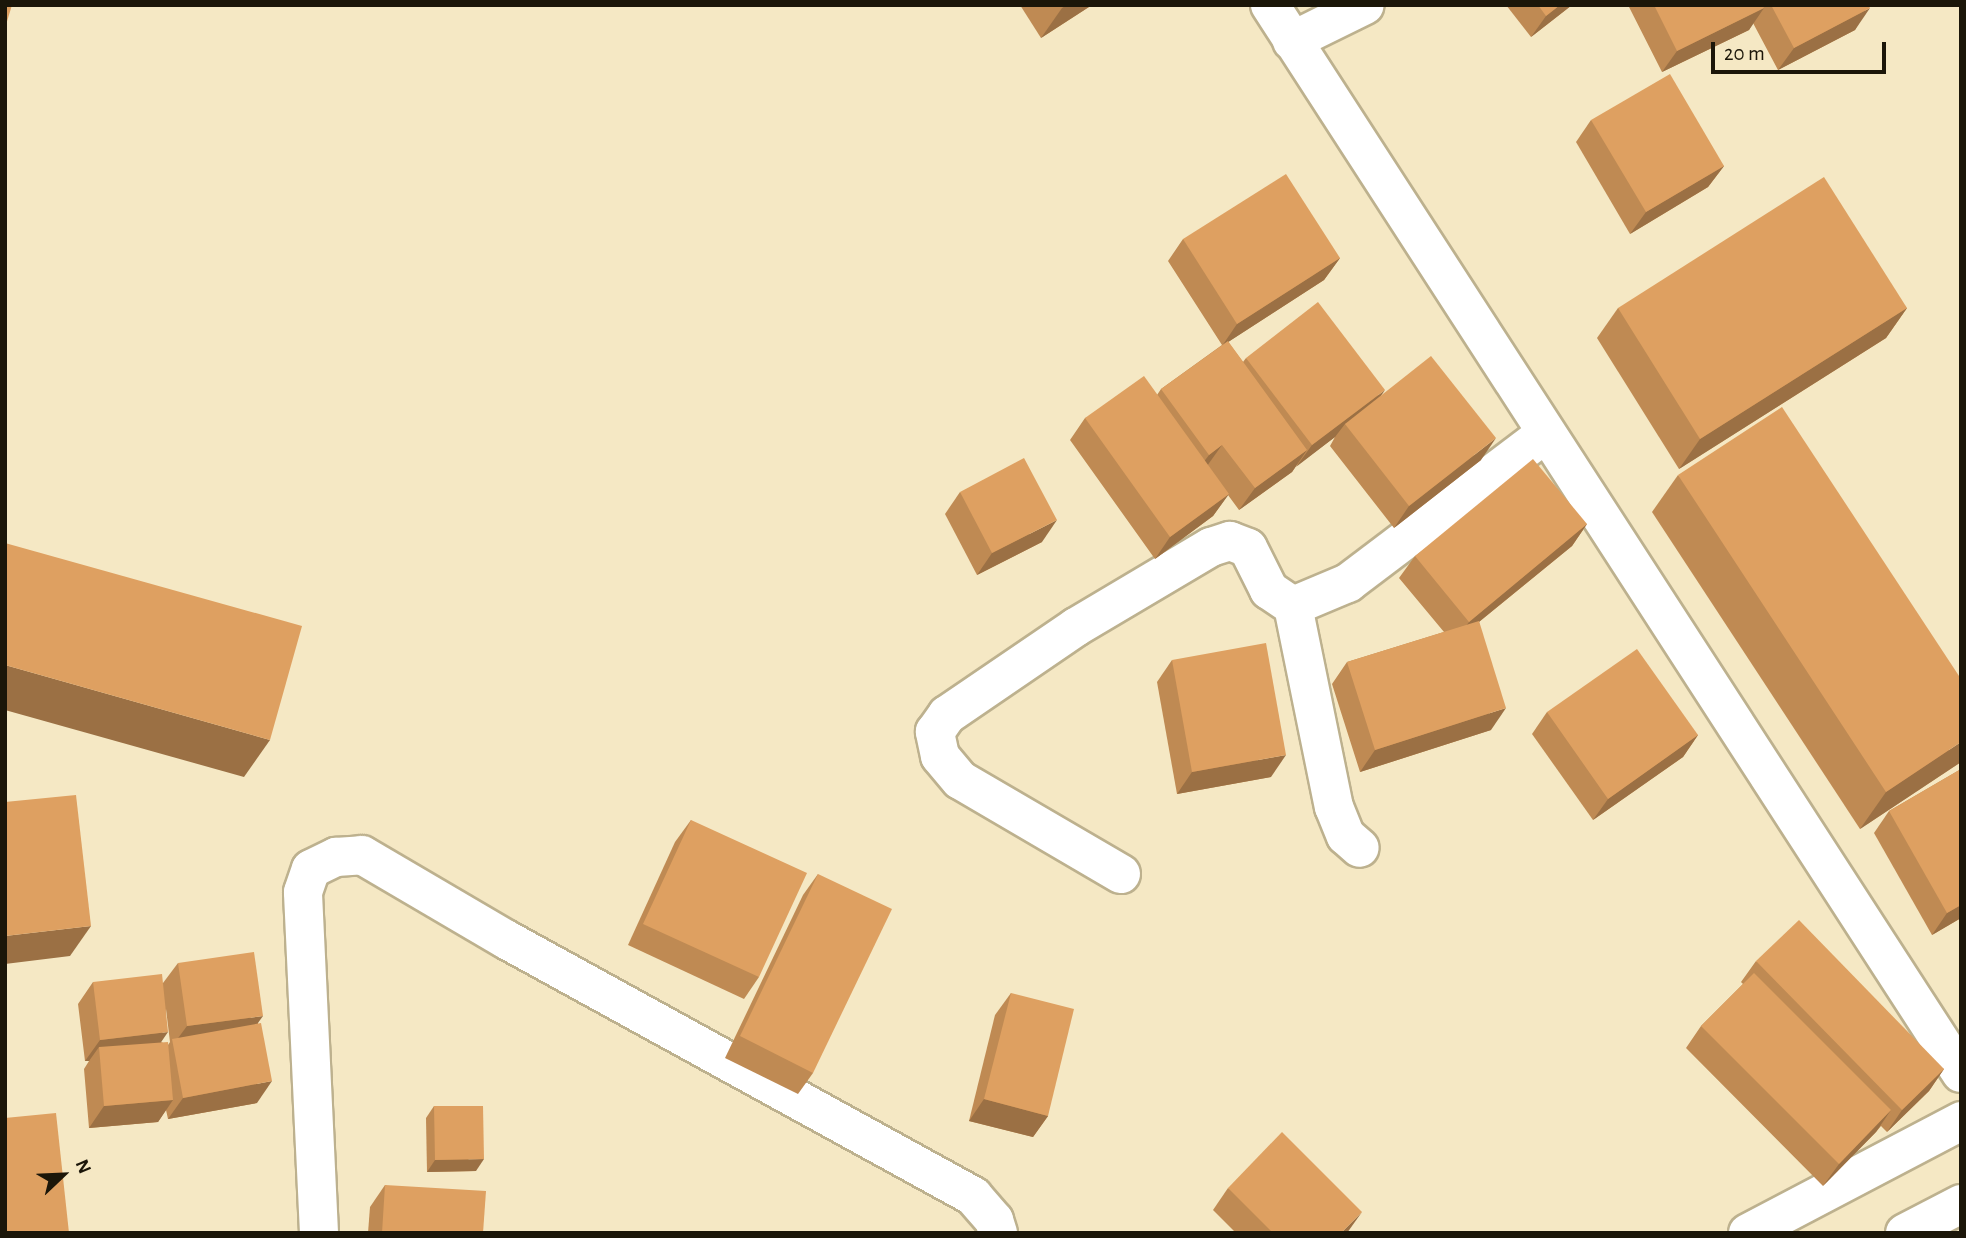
<!DOCTYPE html>
<html>
<head>
<meta charset="utf-8">
<style>
  body { margin:0 }
  #map { position:relative; width:1966px; height:1238px; overflow:hidden; background:#f5e8c4; font-family:"Alegreya Sans",sans-serif }
  div>[style] { position:absolute }
  [style*='--x'] { left:calc(var(--x)*1px); top:calc(var(--y)*1px); width:calc(var(--w)*1px); rotate:calc(var(--a)*1deg) }
  .roads { filter:drop-shadow(2px 0 #bdb18e) drop-shadow(-2px 0 #bdb18e) drop-shadow(0 2px #bdb18e) drop-shadow(0 -2px #bdb18e) }
  .minor>* { height:38px; margin:-19px; padding:0 19px; transform-origin:19px; border-radius:19px; background:#fff }
  .wall>* { inset:0; background:#bf8a53 }
  .shaded-wall>* { inset:0; background:#9b7044 }
  .building>* { inset:0; background:#dea061 }
  span { translate:-50% -50%; white-space:nowrap; text-align:center; line-height:1.15; -webkit-text-stroke:5px #f5e8c4; paint-order:stroke }
  .frame { position:absolute; inset:0; border:7px solid #1b1609; pointer-events:none }
  .north { position:absolute; left:28px; top:1140px; width:70px; height:70px; -webkit-text-stroke:5px #f5e8c4; paint-order:stroke; rotate:67deg; font-size:19px; font-weight:700; line-height:28px; text-align:center; color:#1b1609 }
  .north::after { content:''; display:block; margin:auto; width:24px; height:32px; background:#1b1609; clip-path:polygon(50% 0,100% 100%,50% 72%,0 100%) }
  .scale { position:absolute; left:1711px; top:42px; width:175px; height:32px; box-sizing:border-box; border:4px solid #1b1609; border-top:0; padding-left:9px; font-size:21px; line-height:24px; white-space:nowrap; color:#1b1609; -webkit-text-stroke:5px #f5e8c4; paint-order:stroke }
</style>
</head>
<body>
<div id="map">
  <div class="roads">
    <div class="minor">
      <div style="--x:1270;--y:5;--w:1272;--a:57.1"></div>
      <div style="--x:1292;--y:41;--w:81;--a:-26.3"></div>
      <div style="--x:1293;--y:606;--w:205;--a:78.5"></div>
      <div style="--x:1334;--y:807;--w:31;--a:68"></div>
      <div style="--x:1346;--y:836;--w:18;--a:41"></div>
      <div style="--x:1121;--y:874;--w:186;--a:-149.7"></div>
      <div style="--x:960;--y:780;--w:31;--a:-130"></div>
      <div style="--x:940;--y:756;--w:25;--a:-102"></div>
      <div style="--x:935;--y:732;--w:21;--a:-55"></div>
      <div style="--x:947;--y:715;--w:156;--a:-34.3"></div>
      <div style="--x:1076;--y:627;--w:157;--a:-30.7"></div>
      <div style="--x:1211;--y:547;--w:20;--a:-18"></div>
      <div style="--x:1230;--y:541;--w:19;--a:21"></div>
      <div style="--x:1248;--y:548;--w:47;--a:63.4"></div>
      <div style="--x:1269;--y:590;--w:29;--a:34"></div>
      <div style="--x:1293;--y:606;--w:60;--a:-22.7"></div>
      <div style="--x:1348;--y:583;--w:248;--a:-37.1"></div>
      <div style="--x:319;--y:1233;--w:341;--a:-92.7"></div>
      <div style="--x:303;--y:892;--w:24;--a:-71"></div>
      <div style="--x:311;--y:869;--w:28;--a:-26"></div>
      <div style="--x:336;--y:857;--w:26;--a:-4"></div>
      <div style="--x:362;--y:855;--w:168;--a:30.4"></div>
      <div style="--x:507;--y:940;--w:532;--a:28.78"></div>
      <div style="--x:973;--y:1196;--w:32;--a:49"></div>
      <div style="--x:994;--y:1220;--w:14;--a:73"></div>
      <div style="--x:1748;--y:1233;--w:241;--a:-27.7"></div>
      <div style="--x:1905;--y:1233;--w:63;--a:-27.4"></div>
    </div>
  </div>
  <div class="wall">
    <div style="clip-path:polygon(1020px 5px,1092px 5px,1041px 38px)"></div>
    <div style="clip-path:polygon(1506px 5px,1572px 5px,1531px 37px)"></div>
    <div style="clip-path:polygon(1628px 5px,1868px 5px,1855px 30px,1778px 70px,1753px 23px,1749px 30px,1662px 72px)"></div>
    <div style="clip-path:polygon(1591px 120px,1724px 166px,1708px 187px,1630px 234px,1576px 142px)"></div>
    <div style="clip-path:polygon(1183px 239px,1340px 258px,1324px 280px,1228px 342px,1243px 362px,1246px 358px,1381px 396px,1481px 460px,1394px 528px,1330px 446px,1335px 437px,1296px 466px,1292px 472px,1239px 510px,1228px 495px,1213px 516px,1155px 559px,1070px 440px,1085px 418px,1157px 395px,1161px 389px,1222px 345px,1168px 261px)"></div>
    <div style="clip-path:polygon(1618px 308px,1907px 308px,1886px 338px,1679px 469px,1597px 338px)"></div>
    <div style="clip-path:polygon(1678px 475px,1961px 762px,1860px 829px,1652px 512px)"></div>
    <div style="clip-path:polygon(960px 492px,1042px 542px,977px 575px,945px 514px)"></div>
    <div style="clip-path:polygon(1587px 524px,1572px 546px,1479px 622px,1491px 730px,1360px 772px,1332px 684px,1347px 662px,1444px 632px,1399px 578px,1415px 556px)"></div>
    <div style="clip-path:polygon(1172px 660px,1271px 777px,1177px 794px,1157px 682px)"></div>
    <div style="clip-path:polygon(1547px 712px,1698px 735px,1683px 757px,1593px 820px,1532px 734px)"></div>
    <div style="clip-path:polygon(1961px 769px,1961px 918px,1932px 935px,1874px 833px,1889px 811px)"></div>
    <div style="clip-path:polygon(691px 820px,759px 977px,744px 999px,628px 945px,675px 842px)"></div>
    <div style="clip-path:polygon(818px 874px,813px 1073px,798px 1094px,725px 1058px,803px 895px)"></div>
    <div style="clip-path:polygon(1756px 961px,1944px 1069px,1929px 1091px,1887px 1132px,1881px 1126px,1876px 1132px,1823px 1186px,1686px 1048px,1701px 1026px,1743px 984px,1741px 982px)"></div>
    <div style="clip-path:polygon(evenodd,178px 963px,258px 1023px,257px 1103px,168px 1119px,166px 1110px,158px 1122px,89px 1128px,84px 1069px,89px 1061px,85px 1061px,78px 1004px,93px 982px,163px 983px,178px 963px,166px 1009px,170px 1042px,168px 1045px,161px 1042px,166px 1009px)"></div>
    <div style="clip-path:polygon(1011px 993px,1048px 1116px,1033px 1137px,969px 1121px,995px 1015px)"></div>
    <div style="clip-path:polygon(434px 1106px,476px 1171px,427px 1172px,426px 1118px)"></div>
    <div style="clip-path:polygon(385px 1185px,483px 1233px,368px 1233px,370px 1207px)"></div>
    <div style="clip-path:polygon(1228px 1188px,1347px 1233px,1236px 1233px,1213px 1210px)"></div>
  </div>
  <div class="shaded-wall">
    <div style="clip-path:polygon(1067px 5px,1092px 5px,1041px 38px,1062px 8px)"></div>
    <div style="clip-path:polygon(1560px 5px,1572px 5px,1531px 37px,1546px 16px)"></div>
    <div style="clip-path:polygon(1764px 8px,1749px 30px,1662px 72px,1677px 51px)"></div>
    <div style="clip-path:polygon(1870px 8px,1855px 30px,1778px 70px,1794px 48px)"></div>
    <div style="clip-path:polygon(1724px 166px,1708px 187px,1630px 234px,1646px 212px)"></div>
    <div style="clip-path:polygon(1340px 258px,1324px 280px,1222px 346px,1237px 324px)"></div>
    <div style="clip-path:polygon(1907px 308px,1886px 338px,1679px 469px,1700px 439px)"></div>
    <div style="clip-path:polygon(1385px 390px,1370px 412px,1345px 424px,1335px 437px,1296px 467px,1312px 445px)"></div>
    <div style="clip-path:polygon(1496px 438px,1481px 460px,1394px 528px,1409px 506px)"></div>
    <div style="clip-path:polygon(1222px 445px,1207px 466px,1193px 476px,1209px 455px)"></div>
    <div style="clip-path:polygon(1307px 450px,1292px 472px,1239px 510px,1255px 488px)"></div>
    <div style="clip-path:polygon(1229px 494px,1213px 516px,1155px 559px,1170px 537px)"></div>
    <div style="clip-path:polygon(1057px 520px,1042px 542px,977px 575px,992px 553px)"></div>
    <div style="clip-path:polygon(1587px 524px,1572px 546px,1453px 643px,1469px 622px)"></div>
    <div style="clip-path:polygon(5px 665px,270px 740px,244px 777px,5px 710px)"></div>
    <div style="clip-path:polygon(1506px 708px,1491px 730px,1360px 772px,1375px 750px)"></div>
    <div style="clip-path:polygon(1698px 735px,1683px 757px,1593px 820px,1608px 799px)"></div>
    <div style="clip-path:polygon(1961px 742px,1961px 762px,1860px 829px,1886px 792px)"></div>
    <div style="clip-path:polygon(1286px 755px,1271px 777px,1177px 794px,1192px 772px)"></div>
    <div style="clip-path:polygon(1961px 905px,1961px 918px,1932px 935px,1947px 913px)"></div>
    <div style="clip-path:polygon(91px 926px,70px 956px,5px 964px,5px 936px)"></div>
    <div style="clip-path:polygon(263px 1016px,248px 1037px,173px 1045px,187px 1026px)"></div>
    <div style="clip-path:polygon(168px 1032px,153px 1054px,99px 1047px,89px 1061px,85px 1061px,100px 1040px)"></div>
    <div style="clip-path:polygon(1944px 1069px,1929px 1091px,1887px 1132px,1902px 1110px)"></div>
    <div style="clip-path:polygon(272px 1081px,257px 1103px,168px 1119px,183px 1098px)"></div>
    <div style="clip-path:polygon(984px 1099px,1048px 1116px,1033px 1137px,969px 1121px)"></div>
    <div style="clip-path:polygon(173px 1100px,158px 1122px,89px 1128px,104px 1106px)"></div>
    <div style="clip-path:polygon(1891px 1110px,1876px 1132px,1823px 1186px,1839px 1164px)"></div>
    <div style="clip-path:polygon(484px 1159px,476px 1171px,427px 1172px,435px 1160px)"></div>
    <div style="clip-path:polygon(1362px 1212px,1347px 1233px,1341px 1233px)"></div>
  </div>
  <div class="building">
    <div style="clip-path:polygon(5px 5px,12px 5px,5px 28px)"></div>
    <div style="clip-path:polygon(1538px 5px,1560px 5px,1546px 16px)"></div>
    <div style="clip-path:polygon(1654px 5px,1762px 5px,1764px 8px,1677px 51px)"></div>
    <div style="clip-path:polygon(1771px 5px,1868px 5px,1870px 8px,1794px 48px)"></div>
    <div style="clip-path:polygon(1670px 74px,1724px 166px,1646px 212px,1591px 120px)"></div>
    <div style="clip-path:polygon(1286px 174px,1340px 258px,1237px 324px,1183px 239px)"></div>
    <div style="clip-path:polygon(1824px 177px,1907px 308px,1700px 439px,1618px 308px)"></div>
    <div style="clip-path:polygon(1318px 302px,1385px 390px,1312px 445px,1246px 358px)"></div>
    <div style="clip-path:polygon(1228px 341px,1307px 450px,1255px 488px,1222px 445px,1209px 455px,1161px 389px)"></div>
    <div style="clip-path:polygon(1431px 356px,1496px 438px,1409px 506px,1345px 424px)"></div>
    <div style="clip-path:polygon(1144px 376px,1229px 494px,1170px 537px,1085px 418px)"></div>
    <div style="clip-path:polygon(1782px 407px,1961px 679px,1961px 742px,1886px 792px,1678px 475px)"></div>
    <div style="clip-path:polygon(1024px 458px,1057px 520px,992px 553px,960px 492px)"></div>
    <div style="clip-path:polygon(1533px 459px,1587px 524px,1469px 622px,1415px 556px)"></div>
    <div style="clip-path:polygon(5px 543px,302px 626px,270px 740px,5px 665px)"></div>
    <div style="clip-path:polygon(1479px 621px,1506px 708px,1375px 750px,1347px 662px)"></div>
    <div style="clip-path:polygon(1266px 643px,1286px 755px,1192px 772px,1172px 660px)"></div>
    <div style="clip-path:polygon(1637px 649px,1698px 735px,1608px 799px,1547px 712px)"></div>
    <div style="clip-path:polygon(1961px 769px,1961px 905px,1947px 913px,1889px 811px)"></div>
    <div style="clip-path:polygon(76px 795px,91px 926px,5px 936px,5px 802px)"></div>
    <div style="clip-path:polygon(691px 820px,807px 873px,759px 977px,643px 924px)"></div>
    <div style="clip-path:polygon(818px 874px,892px 909px,813px 1073px,740px 1036px)"></div>
    <div style="clip-path:polygon(1799px 920px,1944px 1069px,1902px 1110px,1756px 961px)"></div>
    <div style="clip-path:polygon(254px 952px,263px 1016px,187px 1026px,178px 963px)"></div>
    <div style="clip-path:polygon(1754px 973px,1891px 1110px,1839px 1164px,1701px 1026px)"></div>
    <div style="clip-path:polygon(162px 974px,168px 1032px,100px 1040px,93px 982px)"></div>
    <div style="clip-path:polygon(1011px 993px,1074px 1009px,1048px 1116px,984px 1099px)"></div>
    <div style="clip-path:polygon(261px 1023px,272px 1081px,183px 1098px,172px 1039px)"></div>
    <div style="clip-path:polygon(168px 1042px,173px 1100px,104px 1106px,99px 1047px)"></div>
    <div style="clip-path:polygon(434px 1106px,483px 1106px,484px 1159px,435px 1160px)"></div>
    <div style="clip-path:polygon(56px 1113px,69px 1233px,5px 1233px,5px 1118px)"></div>
    <div style="clip-path:polygon(1282px 1132px,1362px 1212px,1341px 1233px,1273px 1233px,1228px 1188px)"></div>
    <div style="clip-path:polygon(385px 1185px,486px 1191px,483px 1233px,382px 1233px)"></div>
  </div>
  <div class="frame"></div>
  <div class="north">N</div>
  <div class="scale">20 m</div>
</div>
</body>
</html>
